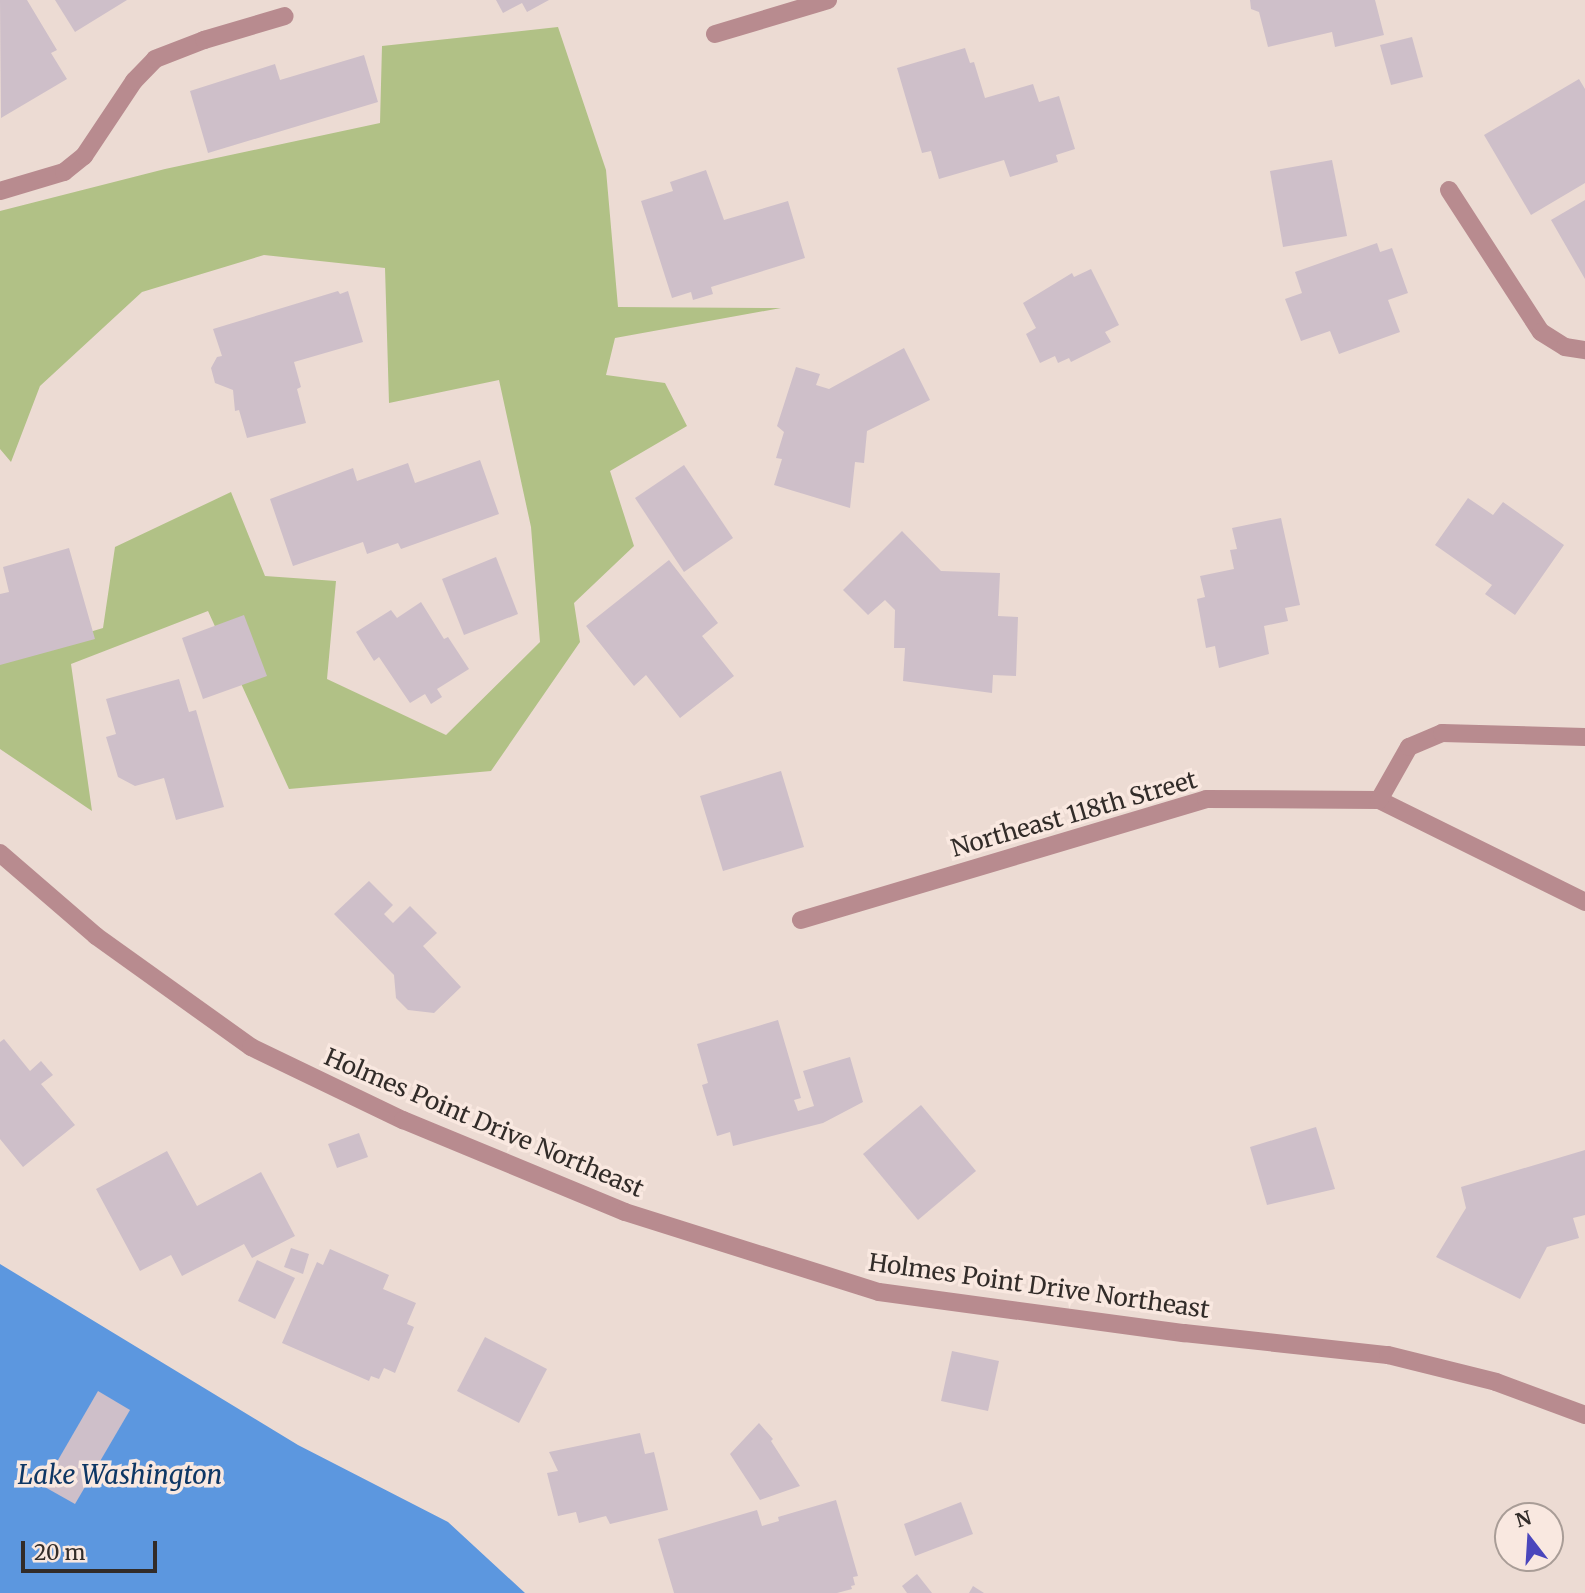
<!DOCTYPE html>
<html>
<head>
<meta charset="utf-8">
<style>
  body { margin:0 }
  #map { position:relative; width:1585px; height:1593px; overflow:hidden; background:#ecdbd3; font-family:Merriweather,serif }
  div>[style] { position:absolute }
  [style*='--x'] { left:calc(var(--x)*1px); top:calc(var(--y)*1px); width:calc(var(--w)*1px); rotate:calc(var(--a)*1deg) }
  .green>* { inset:0; background:#b1c186 }
  .water>* { inset:0; background:#5c97df }
  .building>* { inset:0; background:#cebfc9 }
  .street>* { height:18px; margin:-9px; padding:0 9px; transform-origin:9px; border-radius:9px; background:#b88b8f }
  span { translate:-50% -50%; white-space:nowrap; text-align:center; line-height:1.15; -webkit-text-stroke:7px #f9e8e0; paint-order:stroke }
  .street-label { font-size:24px; color:#322c29 }
  .water-label { font-size:26px; color:#0e3765; font-style:italic }
  .north { position:absolute; left:1494px; top:1502px; width:70px; height:70px; box-sizing:border-box; background:#f9e8e0; border:2px solid #a99d97; border-radius:50%; rotate:343deg; font-size:19px; font-weight:700; line-height:28px; text-align:center; color:#322c29 }
  .north::after { content:''; display:block; margin:auto; width:24px; height:32px; background:#4a46bc; clip-path:polygon(50% 0,100% 100%,50% 72%,0 100%) }
  .scale { position:absolute; left:21px; top:1541px; width:136px; height:32px; box-sizing:border-box; border:4px solid #322c29; border-top:0; padding-left:9px; font-size:21px; line-height:24px; white-space:nowrap; color:#322c29; -webkit-text-stroke:5px #f9e8e0; paint-order:stroke }
</style>
</head>
<body>
<div id="map">
  <div class="green">
    <div style="clip-path:polygon(558px 27px,606px 170px,618px 307px,781px 308px,615px 338px,606px 375px,665px 383px,687px 426px,610px 471px,634px 546px,574px 603px,580px 642px,491px 771px,289px 789px,208px 611px,71px 664px,92px 811px,0 749px,0 659px,103px 628px,115px 547px,231px 492px,265px 576px,336px 581px,327px 679px,446px 735px,540px 642px,531px 527px,499px 380px,389px 403px,385px 268px,264px 255px,142px 292px,40px 386px,11px 462px,0 449px,0 211px,165px 169px,380px 123px,382px 46px)"></div>
  </div>
  <div class="water">
    <div style="clip-path:polygon(0 1264px,298px 1445px,448px 1522px,525px 1593px,0 1593px)"></div>
  </div>
  <div class="building">
    <div style="clip-path:polygon(0 0,27px 0,57px 50px,51px 53px,67px 79px,1px 118px)"></div>
    <div style="clip-path:polygon(55px 0,127px 0,75px 32px)"></div>
    <div style="clip-path:polygon(496px 0,549px 0,527px 12px,522px 3px,503px 13px)"></div>
    <div style="clip-path:polygon(1250px 0,1375px 0,1384px 35px,1335px 47px,1332px 32px,1268px 47px,1259px 12px,1251px 9px)"></div>
    <div style="clip-path:polygon(1412px 37px,1423px 77px,1391px 85px,1380px 45px)"></div>
    <div style="clip-path:polygon(965px 48px,970px 63px,974px 62px,985px 98px,1033px 84px,1039px 102px,1059px 96px,1075px 149px,1056px 155px,1058px 162px,1010px 177px,1004px 160px,939px 179px,931px 151px,922px 153px,897px 68px)"></div>
    <div style="clip-path:polygon(364px 55px,378px 102px,208px 153px,190px 91px,275px 64px,280px 80px)"></div>
    <div style="clip-path:polygon(1579px 79px,1585px 89px,1585px 183px,1531px 215px,1484px 135px)"></div>
    <div style="clip-path:polygon(1332px 160px,1347px 236px,1283px 247px,1270px 171px)"></div>
    <div style="clip-path:polygon(706px 170px,724px 220px,788px 201px,805px 258px,711px 287px,713px 294px,693px 300px,691px 292px,672px 298px,641px 201px,673px 191px,670px 182px)"></div>
    <div style="clip-path:polygon(1585px 200px,1585px 279px,1551px 220px)"></div>
    <div style="clip-path:polygon(1377px 243px,1380px 252px,1392px 248px,1408px 293px,1388px 300px,1400px 332px,1339px 354px,1330px 331px,1301px 341px,1285px 299px,1302px 293px,1295px 272px)"></div>
    <div style="clip-path:polygon(1091px 269px,1119px 325px,1105px 332px,1111px 342px,1071px 362px,1069px 358px,1058px 363px,1055px 356px,1040px 363px,1026px 334px,1036px 328px,1023px 303px,1072px 273px,1074px 277px)"></div>
    <div style="clip-path:polygon(338px 291px,340px 294px,348px 291px,363px 342px,294px 362px,301px 387px,297px 389px,306px 423px,247px 438px,239px 410px,235px 411px,233px 390px,215px 383px,211px 368px,217px 357px,222px 356px,213px 329px)"></div>
    <div style="clip-path:polygon(904px 348px,930px 400px,867px 431px,864px 463px,855px 462px,850px 508px,774px 485px,782px 459px,776px 458px,784px 432px,777px 426px,796px 367px,820px 374px,816px 385px,829px 389px)"></div>
    <div style="clip-path:polygon(480px 460px,499px 514px,401px 549px,398px 543px,367px 554px,363px 542px,293px 566px,270px 499px,353px 468px,357px 481px,408px 463px,415px 483px)"></div>
    <div style="clip-path:polygon(684px 465px,733px 538px,684px 572px,635px 498px)"></div>
    <div style="clip-path:polygon(1468px 498px,1493px 515px,1503px 502px,1564px 545px,1515px 615px,1485px 594px,1492px 585px,1435px 545px)"></div>
    <div style="clip-path:polygon(1281px 518px,1300px 605px,1285px 608px,1288px 621px,1264px 626px,1269px 654px,1219px 668px,1215px 646px,1206px 648px,1197px 599px,1205px 597px,1200px 576px,1234px 569px,1230px 550px,1237px 549px,1232px 528px)"></div>
    <div style="clip-path:polygon(902px 531px,941px 571px,1000px 573px,998px 616px,1018px 617px,1016px 676px,993px 675px,992px 693px,903px 681px,905px 648px,894px 648px,895px 610px,885px 600px,868px 615px,843px 590px)"></div>
    <div style="clip-path:polygon(69px 548px,95px 639px,0 665px,0 594px,9px 592px,3px 567px)"></div>
    <div style="clip-path:polygon(496px 557px,518px 614px,464px 635px,442px 579px)"></div>
    <div style="clip-path:polygon(669px 560px,718px 623px,702px 636px,734px 676px,680px 718px,646px 675px,634px 686px,586px 626px)"></div>
    <div style="clip-path:polygon(421px 602px,444px 639px,448px 637px,469px 669px,437px 689px,442px 697px,431px 704px,425px 694px,410px 703px,379px 657px,374px 661px,356px 632px,391px 610px,397px 618px)"></div>
    <div style="clip-path:polygon(244px 615px,267px 676px,203px 699px,182px 638px)"></div>
    <div style="clip-path:polygon(179px 679px,189px 712px,196px 710px,224px 807px,176px 820px,164px 778px,135px 786px,118px 777px,106px 737px,116px 734px,106px 699px)"></div>
    <div style="clip-path:polygon(781px 771px,804px 847px,723px 871px,700px 796px)"></div>
    <div style="clip-path:polygon(369px 881px,393px 905px,384px 914px,393px 923px,410px 906px,437px 933px,423px 946px,461px 987px,434px 1013px,408px 1010px,396px 998px,394px 975px,334px 914px)"></div>
    <div style="clip-path:polygon(778px 1020px,801px 1098px,794px 1100px,798px 1111px,814px 1106px,803px 1071px,850px 1057px,863px 1102px,823px 1123px,733px 1146px,730px 1132px,717px 1136px,702px 1085px,708px 1083px,697px 1044px)"></div>
    <div style="clip-path:polygon(4px 1039px,30px 1071px,41px 1061px,53px 1075px,41px 1084px,75px 1125px,23px 1167px,0 1139px,0 1042px)"></div>
    <div style="clip-path:polygon(921px 1105px,976px 1171px,918px 1220px,863px 1154px)"></div>
    <div style="clip-path:polygon(1316px 1127px,1335px 1189px,1267px 1205px,1250px 1147px)"></div>
    <div style="clip-path:polygon(359px 1133px,368px 1157px,337px 1168px,328px 1144px)"></div>
    <div style="clip-path:polygon(1585px 1150px,1585px 1215px,1573px 1218px,1579px 1238px,1547px 1247px,1520px 1299px,1436px 1257px,1466px 1208px,1461px 1187px)"></div>
    <div style="clip-path:polygon(167px 1151px,197px 1206px,261px 1172px,295px 1236px,252px 1258px,244px 1244px,182px 1276px,171px 1255px,140px 1271px,96px 1189px)"></div>
    <div style="clip-path:polygon(291px 1248px,309px 1254px,303px 1274px,284px 1267px)"></div>
    <div style="clip-path:polygon(330px 1249px,389px 1275px,383px 1289px,416px 1303px,407px 1324px,414px 1327px,395px 1373px,384px 1368px,379px 1379px,371px 1376px,369px 1381px,282px 1343px,317px 1262px,323px 1265px)"></div>
    <div style="clip-path:polygon(257px 1260px,295px 1278px,275px 1319px,238px 1301px)"></div>
    <div style="clip-path:polygon(485px 1337px,547px 1369px,519px 1423px,457px 1391px)"></div>
    <div style="clip-path:polygon(952px 1351px,999px 1361px,988px 1411px,941px 1401px)"></div>
    <div style="clip-path:polygon(98px 1391px,130px 1410px,75px 1504px,43px 1486px)"></div>
    <div style="clip-path:polygon(759px 1423px,773px 1439px,771px 1441px,800px 1486px,760px 1500px,730px 1454px)"></div>
    <div style="clip-path:polygon(640px 1433px,645px 1454px,654px 1452px,668px 1510px,610px 1524px,606px 1516px,579px 1523px,576px 1512px,558px 1516px,547px 1473px,558px 1471px,549px 1452px)"></div>
    <div style="clip-path:polygon(836px 1500px,858px 1576px,853px 1577px,855px 1585px,851px 1586px,852px 1589px,837px 1593px,674px 1593px,658px 1539px,757px 1510px,762px 1526px,779px 1521px,778px 1517px)"></div>
    <div style="clip-path:polygon(961px 1502px,973px 1534px,915px 1556px,904px 1524px)"></div>
    <div style="clip-path:polygon(917px 1574px,932px 1593px,907px 1593px,902px 1586px)"></div>
    <div style="clip-path:polygon(973px 1586px,984px 1593px,969px 1593px)"></div>
  </div>
  <div class="street">
    <div style="--x:715;--y:34;--w:118;--a:-16.7"></div>
    <div style="--x:1449;--y:190;--w:169;--a:57.1"></div>
    <div style="--x:1541;--y:332;--w:28;--a:32"></div>
    <div style="--x:1565;--y:347;--w:20;--a:9"></div>
    <div style="--x:0;--y:191;--w:67;--a:-16.5"></div>
    <div style="--x:64;--y:172;--w:26;--a:-39"></div>
    <div style="--x:84;--y:156;--w:90;--a:-56.3"></div>
    <div style="--x:134;--y:81;--w:30;--a:-46"></div>
    <div style="--x:155;--y:59;--w:53;--a:-21.2"></div>
    <div style="--x:204;--y:40;--w:84;--a:-16.5"></div>
    <div style="--x:1379;--y:800;--w:230;--a:26.3"></div>
    <div style="--x:0;--y:853;--w:127;--a:40.8"></div>
    <div style="--x:96;--y:936;--w:191;--a:35.6"></div>
    <div style="--x:251;--y:1047;--w:169;--a:25.7"></div>
    <div style="--x:403;--y:1120;--w:240;--a:22.5"></div>
    <div style="--x:625;--y:1212;--w:266;--a:17.5"></div>
    <div style="--x:879;--y:1292;--w:308;--a:7.7"></div>
    <div style="--x:1184;--y:1333;--w:205;--a:6.2"></div>
    <div style="--x:1388;--y:1355;--w:111;--a:14"></div>
    <div style="--x:1496;--y:1382;--w:95;--a:20.3"></div>
    <div style="--x:801;--y:920;--w:423;--a:-16.6"></div>
    <div style="--x:1206;--y:799;--w:173;--a:0.3"></div>
    <div style="--x:1379;--y:800;--w:61;--a:-60.5"></div>
    <div style="--x:1409;--y:747;--w:36;--a:-23"></div>
    <div style="--x:1442;--y:733;--w:143;--a:1.6"></div>
  </div>
  <div class="street-label">
    <span style="left:1074px;top:814px;rotate:-16deg">Northeast 118th Street</span>
    <span style="left:484px;top:1123px;rotate:23deg">Holmes Point Drive Northeast</span>
    <span style="left:1039px;top:1286px;rotate:8deg">Holmes Point Drive Northeast</span>
  </div>
  <div class="water-label">
    <span style="left:120px;top:1475px">Lake Washington</span>
  </div>
  <div class="north">N</div>
  <div class="scale">20 m</div>
</div>
</body>
</html>
